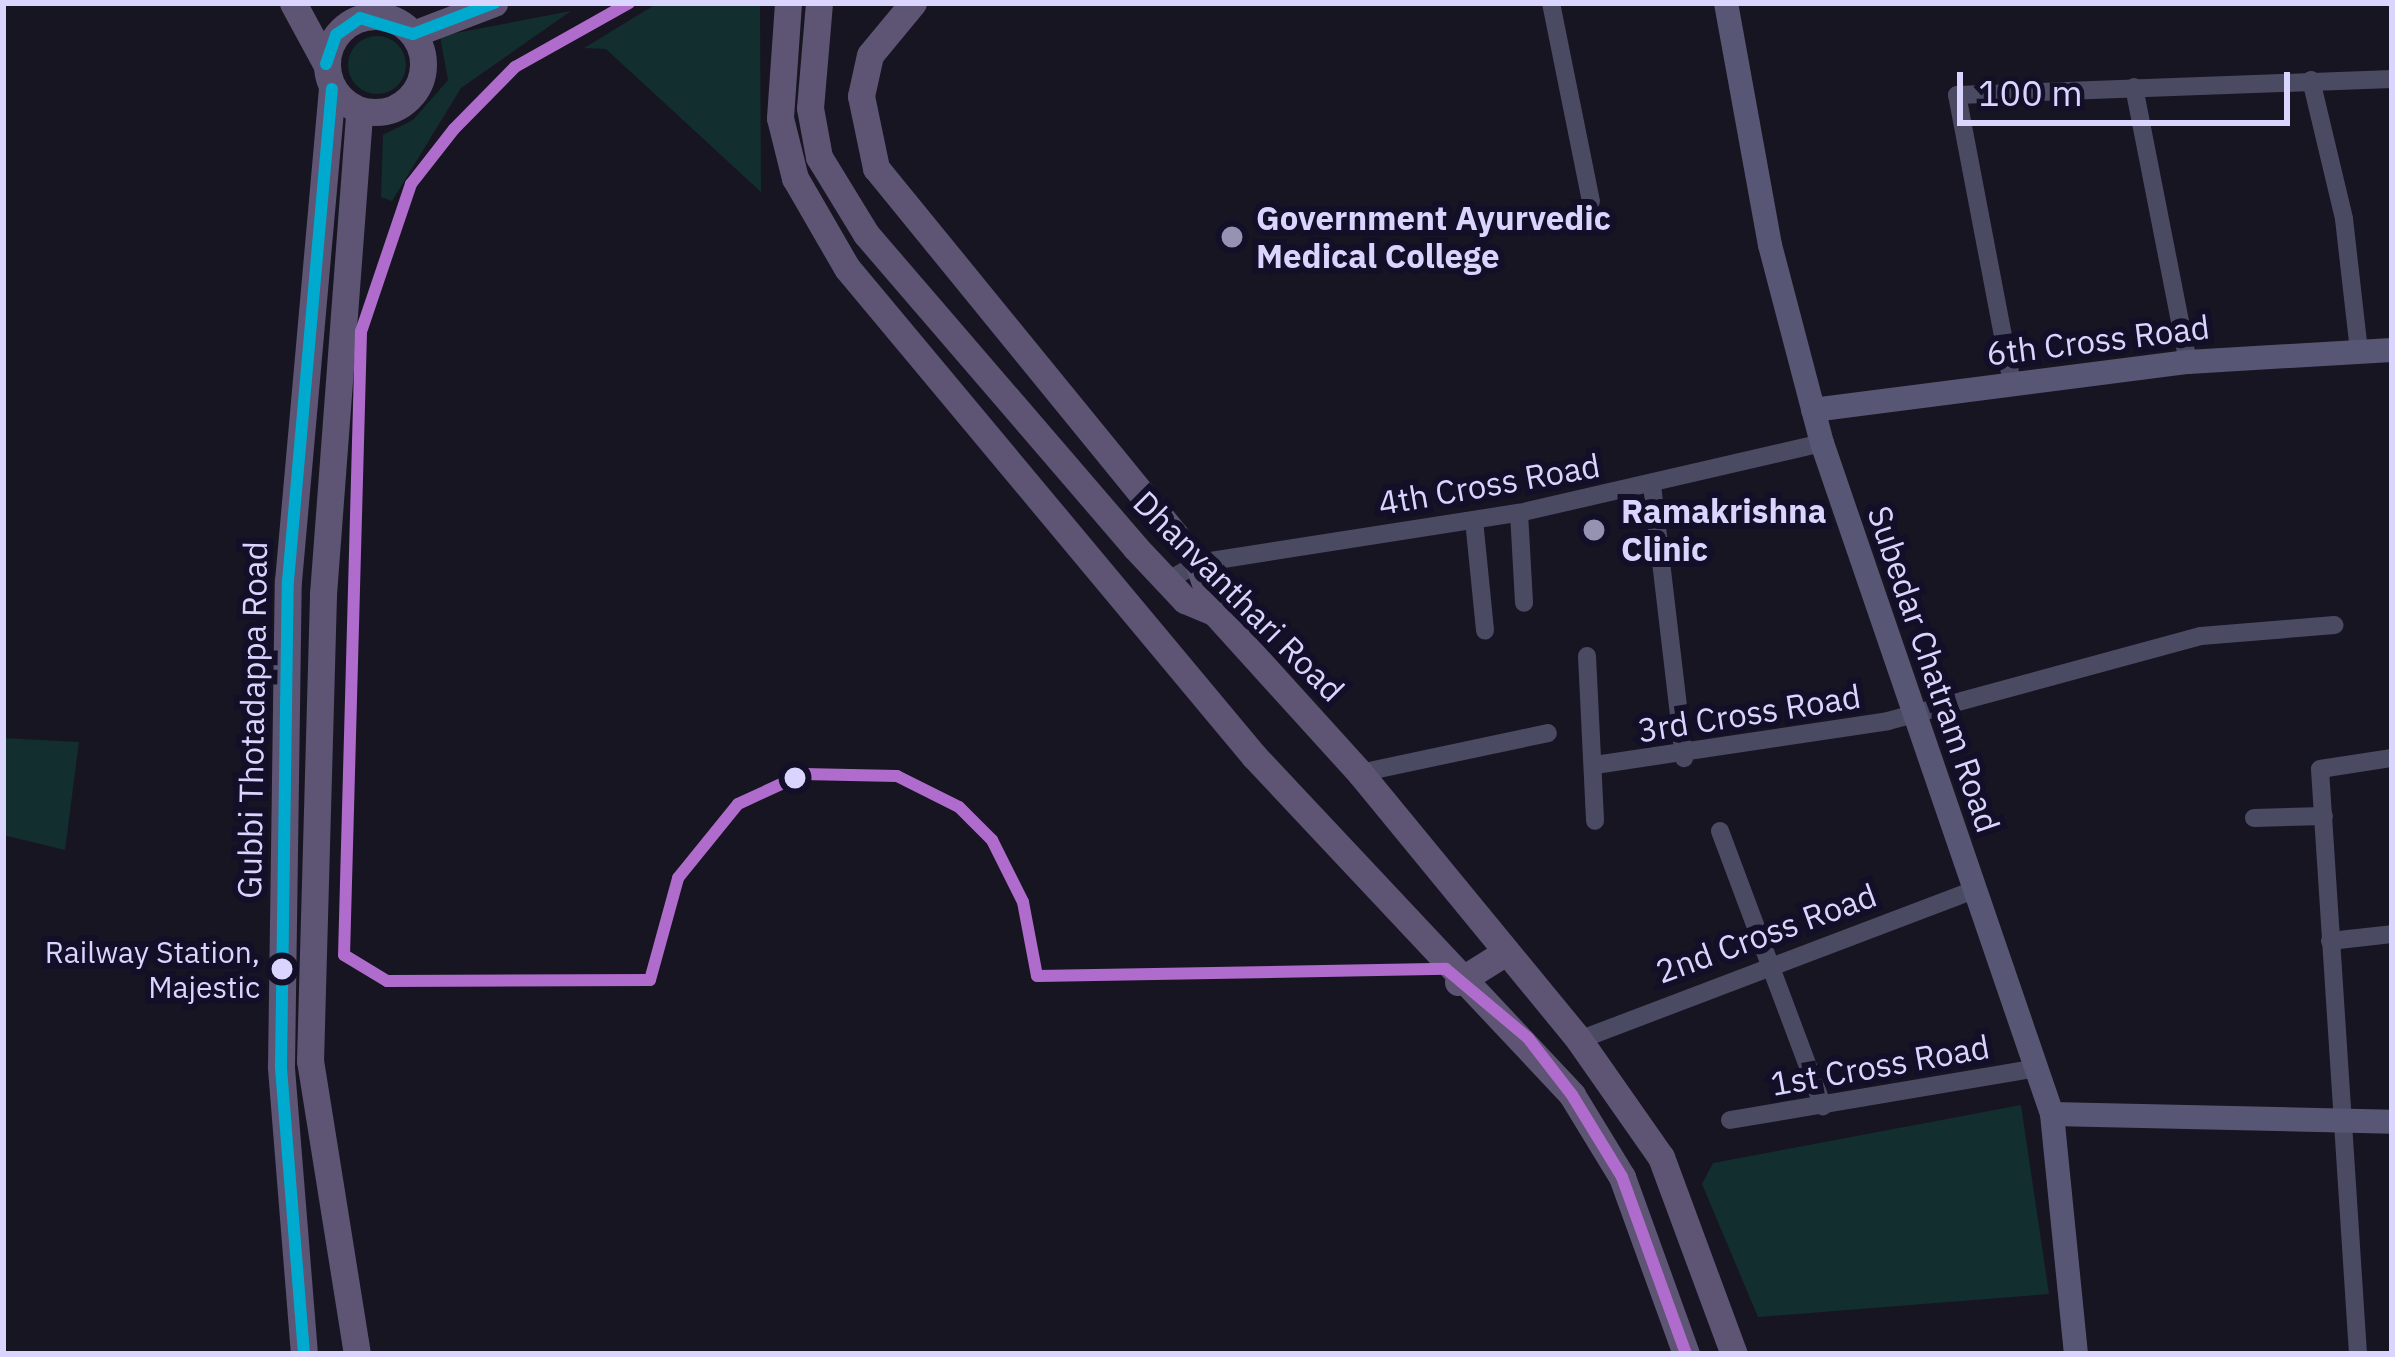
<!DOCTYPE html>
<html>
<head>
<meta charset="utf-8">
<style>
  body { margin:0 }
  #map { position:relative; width:2395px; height:1357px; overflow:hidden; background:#171522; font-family:"IBM Plex Sans",sans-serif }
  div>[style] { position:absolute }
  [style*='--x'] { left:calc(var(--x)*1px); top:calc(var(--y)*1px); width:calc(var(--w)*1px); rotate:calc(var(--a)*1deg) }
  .green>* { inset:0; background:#132e2e }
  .round { border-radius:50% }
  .street>* { height:18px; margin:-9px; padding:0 9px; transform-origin:9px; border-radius:9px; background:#4a4a63 }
  .secondary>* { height:24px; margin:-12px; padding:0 12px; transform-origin:12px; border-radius:12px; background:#585675 }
  .primary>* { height:27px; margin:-13.5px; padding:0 13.5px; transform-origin:13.5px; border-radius:13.5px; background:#5e5474 }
  .primary>.ring { margin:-13.5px; padding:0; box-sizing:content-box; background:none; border:27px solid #5e5474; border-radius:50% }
  .bus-1>* { height:12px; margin:-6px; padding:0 6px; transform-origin:6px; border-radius:6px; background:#b06ccc }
  .bus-2>* { height:12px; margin:-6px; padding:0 6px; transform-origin:6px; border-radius:6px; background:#00a9ce }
  .dots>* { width:33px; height:33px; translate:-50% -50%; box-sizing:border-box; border:6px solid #130f28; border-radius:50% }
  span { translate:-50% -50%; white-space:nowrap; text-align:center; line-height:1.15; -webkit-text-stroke:12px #130f28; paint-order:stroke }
  .bus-label { font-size:30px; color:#dad5ff }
  .right { translate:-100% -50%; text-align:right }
  .poi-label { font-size:33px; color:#dad5ff; font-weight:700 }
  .left { translate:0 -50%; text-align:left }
  .street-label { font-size:33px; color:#dad5ff }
  .frame { position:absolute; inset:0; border:6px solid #dad5ff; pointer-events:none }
  .scale { position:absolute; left:1957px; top:72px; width:333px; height:54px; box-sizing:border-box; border:6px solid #dad5ff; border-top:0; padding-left:15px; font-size:36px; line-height:42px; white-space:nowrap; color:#dad5ff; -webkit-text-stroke:9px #130f28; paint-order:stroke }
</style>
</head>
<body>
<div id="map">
  <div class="green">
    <div style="clip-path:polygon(658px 3px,760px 3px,761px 192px,606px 49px,584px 48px)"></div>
    <div style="clip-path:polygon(571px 11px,461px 88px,392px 201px,381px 197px,383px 135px,413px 120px,448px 80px,440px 36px)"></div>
    <div class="round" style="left:348px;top:36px;width:58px;height:58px"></div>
    <div style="clip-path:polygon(3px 738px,79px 742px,65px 850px,3px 835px)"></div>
    <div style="clip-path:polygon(2021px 1105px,2049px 1294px,1758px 1317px,1702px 1184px,1713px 1163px)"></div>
  </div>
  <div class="street">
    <div style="--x:1551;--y:3;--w:202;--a:78.6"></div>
    <div style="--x:2311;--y:80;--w:143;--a:76.6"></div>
    <div style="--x:2344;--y:219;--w:132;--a:83.5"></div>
    <div style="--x:2134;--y:87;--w:280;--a:78.9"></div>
    <div style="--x:2012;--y:383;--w:293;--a:-100.8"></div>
    <div style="--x:1957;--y:95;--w:435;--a:-2.1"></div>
    <div style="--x:1652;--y:485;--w:275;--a:83.3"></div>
    <div style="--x:1519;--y:513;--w:90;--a:86.8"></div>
    <div style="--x:1474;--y:520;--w:111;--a:84.3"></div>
    <div style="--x:1167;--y:581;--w:36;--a:-30"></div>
    <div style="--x:1198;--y:563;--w:325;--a:-8.9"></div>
    <div style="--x:1519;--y:513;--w:311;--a:-13"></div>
    <div style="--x:1587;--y:656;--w:165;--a:87.2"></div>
    <div style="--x:1595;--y:765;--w:296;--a:-8.5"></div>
    <div style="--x:1888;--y:721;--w:324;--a:-15.2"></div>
    <div style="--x:2201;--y:636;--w:134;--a:-4.7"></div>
    <div style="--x:1360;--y:773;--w:192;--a:-12"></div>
    <div style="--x:2254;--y:818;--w:70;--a:-1.6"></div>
    <div style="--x:1720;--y:831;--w:294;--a:69.5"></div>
    <div style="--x:2330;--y:941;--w:62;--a:-6.4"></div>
    <div style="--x:1579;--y:1040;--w:425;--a:-20.8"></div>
    <div style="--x:1730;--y:1120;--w:313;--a:-9.6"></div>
    <div style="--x:2358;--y:1354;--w:586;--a:-93.72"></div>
    <div style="--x:2320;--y:769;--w:73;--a:-8.7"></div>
  </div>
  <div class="secondary">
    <div style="--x:1726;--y:3;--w:246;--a:79.7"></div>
    <div style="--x:1770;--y:245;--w:205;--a:75.3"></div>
    <div style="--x:1822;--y:443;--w:709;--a:71.08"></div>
    <div style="--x:2052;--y:1114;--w:241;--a:84.3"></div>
    <div style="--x:1813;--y:410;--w:378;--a:-7.3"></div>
    <div style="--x:2188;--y:362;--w:204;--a:-3.4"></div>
    <div style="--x:2052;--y:1114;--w:340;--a:1.3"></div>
  </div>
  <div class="primary">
    <div style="--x:293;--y:3;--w:69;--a:61.6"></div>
    <div style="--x:788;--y:3;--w:115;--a:94"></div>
    <div style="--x:780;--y:118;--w:62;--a:76"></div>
    <div style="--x:795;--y:178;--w:104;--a:60"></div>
    <div style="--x:847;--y:268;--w:635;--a:50.17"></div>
    <div style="--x:1254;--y:756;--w:465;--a:46.8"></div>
    <div style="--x:1572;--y:1095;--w:96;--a:58.6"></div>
    <div style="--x:1622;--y:1177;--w:188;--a:70.1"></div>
    <div style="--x:819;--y:3;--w:105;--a:94.9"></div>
    <div style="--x:810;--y:108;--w:50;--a:79.6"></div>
    <div style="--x:819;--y:157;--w:90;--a:58.6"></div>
    <div style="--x:866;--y:234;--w:413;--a:49.3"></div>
    <div style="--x:1135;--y:547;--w:73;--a:46.7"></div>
    <div style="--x:1185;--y:600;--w:33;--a:23"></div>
    <div style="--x:1215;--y:613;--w:216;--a:47.8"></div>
    <div style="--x:1360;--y:773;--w:345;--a:50.6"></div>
    <div style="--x:1579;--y:1040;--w:143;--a:55"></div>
    <div style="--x:1661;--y:1157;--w:210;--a:69.7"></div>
    <div style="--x:913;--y:3;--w:67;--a:129.6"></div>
    <div style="--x:870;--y:55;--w:42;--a:102.4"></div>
    <div style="--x:861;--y:96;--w:74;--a:78.2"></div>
    <div style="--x:876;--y:168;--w:510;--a:50.81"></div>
    <div style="--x:1198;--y:563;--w:53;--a:71.2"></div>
    <div class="ring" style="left:327px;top:16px;width:69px;height:69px"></div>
    <div style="--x:413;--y:34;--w:87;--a:-20.9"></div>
    <div style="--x:1458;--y:982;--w:57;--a:-32"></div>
    <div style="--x:304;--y:1354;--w:289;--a:-94.6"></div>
    <div style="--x:281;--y:1066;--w:485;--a:-89.2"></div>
    <div style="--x:288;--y:581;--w:494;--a:-84.9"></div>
    <div style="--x:357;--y:1354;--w:297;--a:-99.1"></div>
    <div style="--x:310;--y:1061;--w:467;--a:-88.4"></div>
    <div style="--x:323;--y:594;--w:485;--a:-85.7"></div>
  </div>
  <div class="bus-1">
    <div style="--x:629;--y:3;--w:131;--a:150.7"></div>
    <div style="--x:515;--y:67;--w:87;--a:134.5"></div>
    <div style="--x:454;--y:129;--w:70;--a:128"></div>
    <div style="--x:411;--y:184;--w:156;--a:108.7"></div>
    <div style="--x:361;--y:332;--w:623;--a:91.56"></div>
    <div style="--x:344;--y:955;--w:50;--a:31.2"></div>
    <div style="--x:387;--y:981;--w:263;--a:-0.2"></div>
    <div style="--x:650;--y:980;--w:106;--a:-74.6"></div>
    <div style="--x:678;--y:878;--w:95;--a:-51"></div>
    <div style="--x:738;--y:804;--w:72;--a:-24.8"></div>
    <div style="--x:803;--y:774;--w:94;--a:1.2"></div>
    <div style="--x:897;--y:776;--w:69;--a:26.6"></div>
    <div style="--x:959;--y:807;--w:47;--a:45"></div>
    <div style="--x:992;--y:840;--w:69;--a:63.4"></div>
    <div style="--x:1023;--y:902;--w:75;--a:79.3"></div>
    <div style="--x:1037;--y:976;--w:409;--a:-1"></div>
    <div style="--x:1446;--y:969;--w:107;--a:40.1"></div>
    <div style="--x:1528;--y:1038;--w:72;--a:52.3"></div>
    <div style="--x:1572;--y:1095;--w:96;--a:58.6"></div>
    <div style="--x:1622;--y:1177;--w:188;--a:70.1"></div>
  </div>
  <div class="bus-2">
    <div style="--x:326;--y:64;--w:31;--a:-71"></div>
    <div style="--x:336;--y:35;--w:29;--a:-35"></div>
    <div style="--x:360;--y:18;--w:55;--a:16.8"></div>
    <div style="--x:413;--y:34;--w:87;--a:-20.9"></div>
    <div style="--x:304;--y:1354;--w:289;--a:-94.6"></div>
    <div style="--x:281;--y:1066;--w:485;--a:-89.2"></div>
    <div style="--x:288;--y:581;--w:494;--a:-84.9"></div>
  </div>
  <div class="dots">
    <div style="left:1232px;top:237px;background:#9692b2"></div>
    <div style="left:1594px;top:530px;background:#9692b2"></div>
    <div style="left:795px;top:778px;background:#dad5ff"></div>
    <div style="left:282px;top:969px;background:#dad5ff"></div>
  </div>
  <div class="bus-label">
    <span class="right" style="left:260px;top:969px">Railway Station,<br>Majestic</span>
  </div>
  <div class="poi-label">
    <span class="left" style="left:1256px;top:237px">Government Ayurvedic<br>Medical College</span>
    <span class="left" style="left:1621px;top:530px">Ramakrishna<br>Clinic</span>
  </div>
  <div class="street-label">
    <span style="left:2098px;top:340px;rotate:-7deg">6th Cross Road</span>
    <span style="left:1489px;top:484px;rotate:-10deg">4th Cross Road</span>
    <span style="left:1239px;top:596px;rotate:45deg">Dhanvanthari Road</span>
    <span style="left:1934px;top:669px;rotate:71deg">Subedar Chatram Road</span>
    <span style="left:1749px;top:713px;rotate:-9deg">3rd Cross Road</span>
    <span style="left:252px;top:720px;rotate:-89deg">Gubbi Thotadappa Road</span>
    <span style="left:1766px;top:933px;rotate:-20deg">2nd Cross Road</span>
    <span style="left:1880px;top:1065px;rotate:-10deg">1st Cross Road</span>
  </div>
  <div class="frame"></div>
  <div class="scale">100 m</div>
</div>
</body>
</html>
